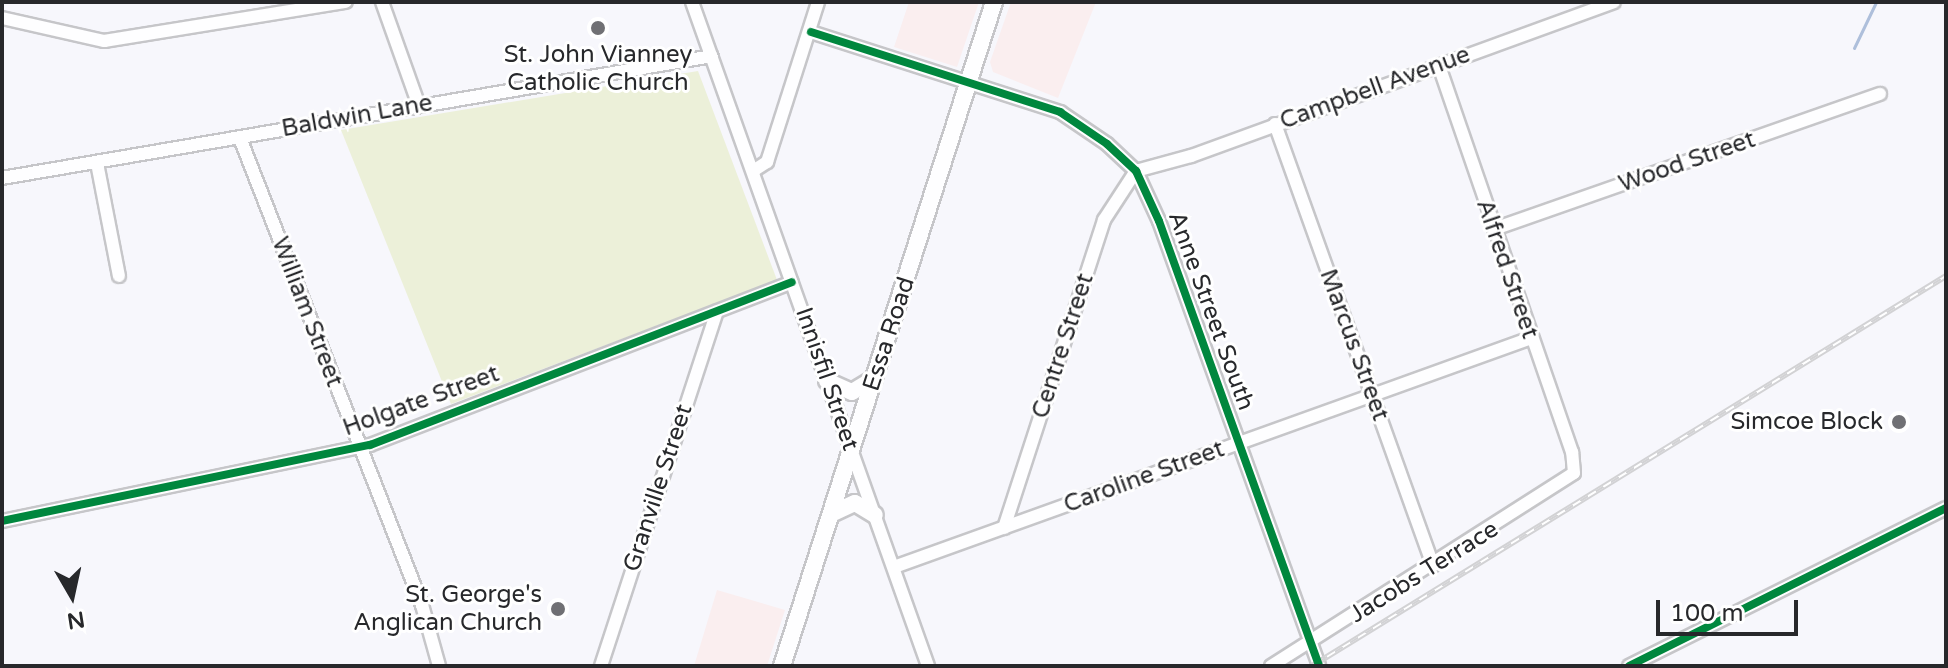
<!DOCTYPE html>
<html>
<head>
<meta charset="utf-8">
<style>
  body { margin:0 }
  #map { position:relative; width:1948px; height:668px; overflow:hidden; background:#f7f7fc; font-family:"Varela Round",sans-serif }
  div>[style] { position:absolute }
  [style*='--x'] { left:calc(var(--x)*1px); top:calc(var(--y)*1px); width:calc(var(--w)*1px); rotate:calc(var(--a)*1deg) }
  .commercial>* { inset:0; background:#faeeef }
  .green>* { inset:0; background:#ecf0d9 }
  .stream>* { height:3px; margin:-1.5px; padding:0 1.5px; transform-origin:1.5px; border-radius:1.5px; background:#aebfdb }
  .roads { filter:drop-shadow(2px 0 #c6c6c9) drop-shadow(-2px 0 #c6c6c9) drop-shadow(0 2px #c6c6c9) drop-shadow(0 -2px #c6c6c9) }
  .minor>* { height:12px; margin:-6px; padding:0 6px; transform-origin:6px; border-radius:6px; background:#fefeff }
  .major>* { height:16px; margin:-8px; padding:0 8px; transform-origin:8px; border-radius:8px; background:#fefeff }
  .rail>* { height:6px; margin-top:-3px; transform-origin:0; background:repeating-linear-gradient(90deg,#fff 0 9px,#d2d2d4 0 18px); box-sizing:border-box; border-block:2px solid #d2d2d4 }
  .cycleway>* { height:8px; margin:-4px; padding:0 4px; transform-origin:4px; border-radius:4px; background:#00873e }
  .dots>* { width:22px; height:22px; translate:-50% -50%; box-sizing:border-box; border:4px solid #fff; border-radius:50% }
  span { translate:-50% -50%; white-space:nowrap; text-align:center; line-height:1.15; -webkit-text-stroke:6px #fff; paint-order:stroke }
  .poi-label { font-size:24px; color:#27282b }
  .right { translate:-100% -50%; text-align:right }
  .street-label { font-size:24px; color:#27282b }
  .frame { position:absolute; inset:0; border:4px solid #27282b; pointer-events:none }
  .north { position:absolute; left:32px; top:556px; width:80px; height:80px; -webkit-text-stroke:6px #fff; paint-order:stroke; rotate:171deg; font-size:22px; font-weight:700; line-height:32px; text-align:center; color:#27282b }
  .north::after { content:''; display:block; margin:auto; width:28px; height:36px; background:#27282b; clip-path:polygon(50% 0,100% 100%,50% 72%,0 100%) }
  .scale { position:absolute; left:1656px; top:600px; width:142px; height:36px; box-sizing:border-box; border:4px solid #27282b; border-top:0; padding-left:10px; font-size:24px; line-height:28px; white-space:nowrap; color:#27282b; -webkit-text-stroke:6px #fff; paint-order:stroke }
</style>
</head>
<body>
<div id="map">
  <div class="commercial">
    <div style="clip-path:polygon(909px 2px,979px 2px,957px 67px,894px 47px)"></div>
    <div style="clip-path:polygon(1011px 2px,1096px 2px,1058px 98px,993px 72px,990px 62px)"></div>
    <div style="clip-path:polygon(717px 590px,785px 610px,767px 666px,694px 666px)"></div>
  </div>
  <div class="green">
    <div style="clip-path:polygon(698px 71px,777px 280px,451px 404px,341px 130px)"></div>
  </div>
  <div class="stream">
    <div style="--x:1854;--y:48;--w:51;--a:-64.4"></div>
  </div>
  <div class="roads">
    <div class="minor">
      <div style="--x:382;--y:2;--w:110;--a:70.4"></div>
      <div style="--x:692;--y:2;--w:705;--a:70.43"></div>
      <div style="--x:2;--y:18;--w:105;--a:12.7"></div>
      <div style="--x:104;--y:41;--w:245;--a:-9.2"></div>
      <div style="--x:811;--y:32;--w:262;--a:17.8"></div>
      <div style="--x:1060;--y:112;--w:57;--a:34.2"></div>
      <div style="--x:1107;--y:144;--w:40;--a:43"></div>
      <div style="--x:1136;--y:171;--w:55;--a:65.3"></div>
      <div style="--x:1159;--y:221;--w:473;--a:70.2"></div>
      <div style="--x:1275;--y:124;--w:469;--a:70.3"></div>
      <div style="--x:240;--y:138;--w:501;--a:68.71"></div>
      <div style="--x:422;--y:605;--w:63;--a:74.4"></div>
      <div style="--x:97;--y:163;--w:115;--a:79"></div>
      <div style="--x:753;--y:171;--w:17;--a:-33"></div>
      <div style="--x:767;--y:162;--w:168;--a:-72.3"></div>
      <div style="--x:1136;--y:171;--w:57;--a:-15.3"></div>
      <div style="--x:1191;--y:156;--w:450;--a:-20"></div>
      <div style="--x:2;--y:178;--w:720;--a:-9.75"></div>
      <div style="--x:1494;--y:229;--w:409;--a:-19.3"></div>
      <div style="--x:2;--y:521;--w:376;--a:-11.7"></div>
      <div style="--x:370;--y:445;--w:452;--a:-21.1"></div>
      <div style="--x:1004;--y:528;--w:324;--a:-72"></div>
      <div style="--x:1104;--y:220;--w:59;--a:-56.9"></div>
      <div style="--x:894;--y:567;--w:677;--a:-19.77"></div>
      <div style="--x:601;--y:666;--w:373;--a:-71.9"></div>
      <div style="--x:1271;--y:666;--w:359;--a:-32.5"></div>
      <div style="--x:1574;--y:473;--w:21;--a:-95"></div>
      <div style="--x:1572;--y:452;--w:409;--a:-109"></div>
      <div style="--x:1629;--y:666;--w:354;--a:-26.5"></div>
    </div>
    <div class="major">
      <div style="--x:827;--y:381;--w:27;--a:24"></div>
      <div style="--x:852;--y:392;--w:26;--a:-31"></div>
      <div style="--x:831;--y:514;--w:26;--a:-25"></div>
      <div style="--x:855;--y:503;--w:23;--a:31"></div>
      <div style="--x:782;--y:666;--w:697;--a:-72.29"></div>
    </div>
  </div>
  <div class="rail">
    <div style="--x:1312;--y:666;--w:744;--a:-31.6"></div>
  </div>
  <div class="cycleway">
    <div style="--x:811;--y:32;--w:262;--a:17.8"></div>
    <div style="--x:1060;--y:112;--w:57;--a:34.2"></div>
    <div style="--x:1107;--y:144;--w:40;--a:43"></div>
    <div style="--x:1136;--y:171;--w:55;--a:65.3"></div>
    <div style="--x:1159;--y:221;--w:473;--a:70.2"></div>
    <div style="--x:2;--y:521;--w:376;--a:-11.7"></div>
    <div style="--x:370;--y:445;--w:452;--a:-21.1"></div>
    <div style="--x:1629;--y:666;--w:354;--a:-26.5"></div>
  </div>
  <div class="dots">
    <div style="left:598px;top:28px;background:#707074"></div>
    <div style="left:1899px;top:422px;background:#707074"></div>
    <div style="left:558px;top:609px;background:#707074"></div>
  </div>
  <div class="poi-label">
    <span style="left:598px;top:69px">St. John Vianney<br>Catholic Church</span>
    <span class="right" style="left:1883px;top:422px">Simcoe Block</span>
    <span class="right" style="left:542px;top:609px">St. George's<br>Anglican Church</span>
  </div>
  <div class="street-label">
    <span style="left:1375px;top:88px;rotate:-20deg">Campbell Avenue</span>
    <span style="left:357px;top:116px;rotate:-10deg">Baldwin Lane</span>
    <span style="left:1687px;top:162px;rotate:-19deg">Wood Street</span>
    <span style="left:1507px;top:269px;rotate:71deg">Alfred Street</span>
    <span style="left:1211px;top:311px;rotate:70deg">Anne Street South</span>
    <span style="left:307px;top:312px;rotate:69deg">William Street</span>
    <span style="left:889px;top:334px;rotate:-72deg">Essa Road</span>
    <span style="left:1354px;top:345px;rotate:70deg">Marcus Street</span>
    <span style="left:1063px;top:346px;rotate:-72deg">Centre Street</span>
    <span style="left:827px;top:379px;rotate:71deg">Innisfil Street</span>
    <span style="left:421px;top:401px;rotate:-20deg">Holgate Street</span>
    <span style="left:1144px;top:477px;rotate:-20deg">Caroline Street</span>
    <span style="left:658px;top:488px;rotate:-72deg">Granville Street</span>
    <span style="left:1424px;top:572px;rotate:-32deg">Jacobs Terrace</span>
  </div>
  <div class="frame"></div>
  <div class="north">N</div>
  <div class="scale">100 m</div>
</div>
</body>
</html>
